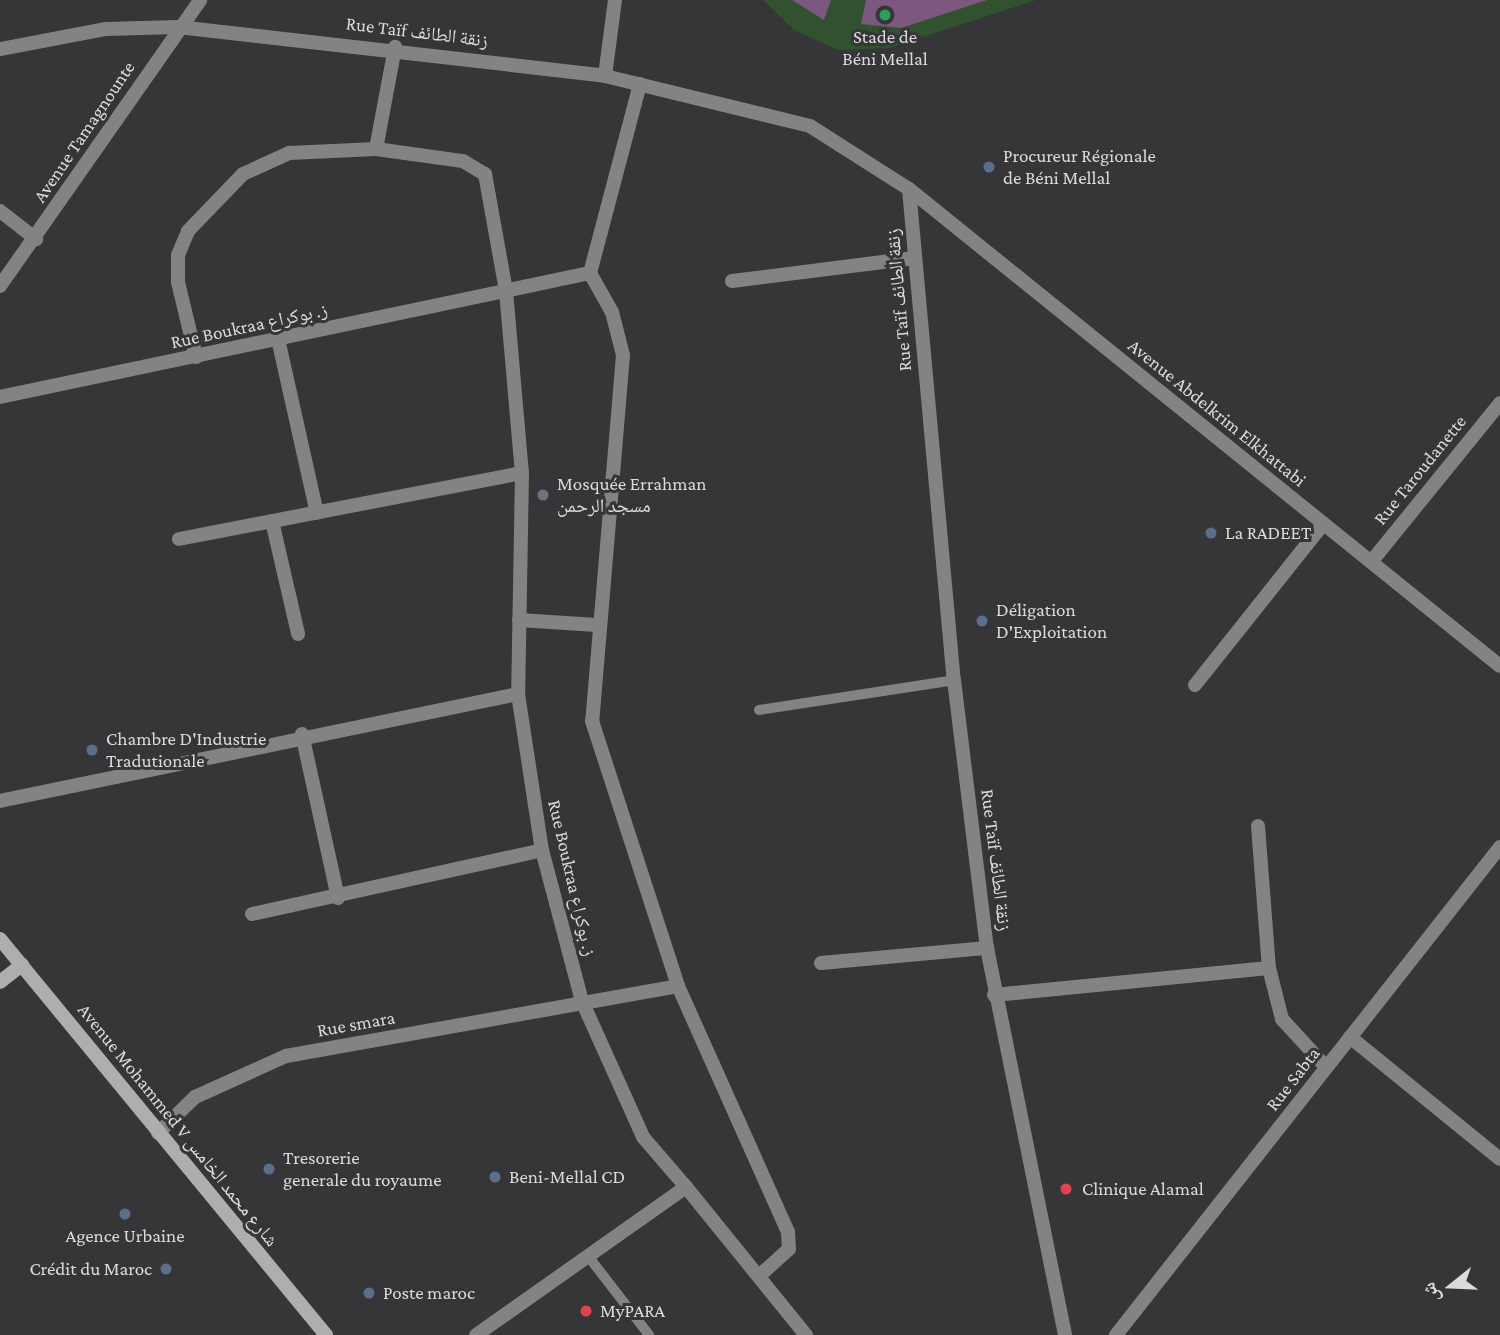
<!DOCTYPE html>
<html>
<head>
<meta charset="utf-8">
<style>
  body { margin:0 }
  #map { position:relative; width:1500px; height:1335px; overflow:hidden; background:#363638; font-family:"Crimson Pro","Noto Naskh Arabic",serif }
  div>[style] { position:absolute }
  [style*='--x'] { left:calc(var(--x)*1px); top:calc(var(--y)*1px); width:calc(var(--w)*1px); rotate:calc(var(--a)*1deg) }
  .green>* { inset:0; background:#31512f }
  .building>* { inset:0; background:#7c587f }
  .service>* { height:10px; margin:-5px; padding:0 5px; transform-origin:5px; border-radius:5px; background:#848382 }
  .minor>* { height:14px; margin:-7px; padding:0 7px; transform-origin:7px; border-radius:7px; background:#848382 }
  .tertiary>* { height:14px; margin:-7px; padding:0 7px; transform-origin:7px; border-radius:7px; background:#848382 }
  .secondary>* { height:14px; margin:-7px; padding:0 7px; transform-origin:7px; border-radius:7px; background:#afaeac }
  .dots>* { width:19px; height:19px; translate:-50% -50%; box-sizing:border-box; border:4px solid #363638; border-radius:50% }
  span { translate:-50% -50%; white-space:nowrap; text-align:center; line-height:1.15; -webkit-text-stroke:6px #363638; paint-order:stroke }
  .street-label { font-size:19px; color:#dbdbdd }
  .poi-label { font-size:19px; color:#dbdbdd }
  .left { translate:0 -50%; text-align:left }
  .right { translate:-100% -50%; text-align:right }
  .north { position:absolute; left:1416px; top:1251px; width:70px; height:70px; -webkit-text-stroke:5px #363638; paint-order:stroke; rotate:252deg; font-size:19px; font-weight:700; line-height:28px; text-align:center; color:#dbdbdd }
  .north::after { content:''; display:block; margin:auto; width:24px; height:32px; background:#dbdbdd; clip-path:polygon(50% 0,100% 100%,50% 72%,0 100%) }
</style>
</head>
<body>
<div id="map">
  <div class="green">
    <div style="clip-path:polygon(763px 0,1036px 0,889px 48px,838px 50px,794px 30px)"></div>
  </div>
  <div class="building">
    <div style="clip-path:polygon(792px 0,831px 0,824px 20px)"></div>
    <div style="clip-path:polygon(866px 0,987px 0,901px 28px,861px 24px)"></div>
  </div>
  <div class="service">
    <div style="--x:759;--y:710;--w:197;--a:-8.7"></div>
    <div style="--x:588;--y:1256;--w:100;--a:52.3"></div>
  </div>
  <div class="minor">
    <div style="--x:0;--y:49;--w:108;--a:-10.7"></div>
    <div style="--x:106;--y:29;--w:72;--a:-1.6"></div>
    <div style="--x:178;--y:27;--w:430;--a:6.5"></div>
    <div style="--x:605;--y:76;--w:211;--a:13.7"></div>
    <div style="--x:810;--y:126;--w:117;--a:32.5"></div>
    <div style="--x:909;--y:189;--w:493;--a:84.8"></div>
    <div style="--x:954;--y:680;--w:270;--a:83"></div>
    <div style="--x:987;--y:948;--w:395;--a:78.6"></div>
    <div style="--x:605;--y:76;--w:77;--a:-82.5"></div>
    <div style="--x:640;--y:84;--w:196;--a:104.8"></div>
    <div style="--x:590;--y:273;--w:45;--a:60.6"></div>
    <div style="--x:612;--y:312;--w:44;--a:75.7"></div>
    <div style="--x:623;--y:355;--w:367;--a:94.8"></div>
    <div style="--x:592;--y:721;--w:279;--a:72"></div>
    <div style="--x:678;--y:986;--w:269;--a:65.9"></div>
    <div style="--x:788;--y:1232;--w:17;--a:87"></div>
    <div style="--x:789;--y:1249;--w:40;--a:138"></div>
    <div style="--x:376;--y:149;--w:104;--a:-79.4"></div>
    <div style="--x:909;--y:189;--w:759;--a:38.91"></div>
    <div style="--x:0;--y:211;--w:46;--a:37.9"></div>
    <div style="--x:732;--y:281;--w:182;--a:-7.2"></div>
    <div style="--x:278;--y:339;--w:178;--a:77.4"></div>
    <div style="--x:196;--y:357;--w:77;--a:-103.5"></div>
    <div style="--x:178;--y:282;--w:27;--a:-90"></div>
    <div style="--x:178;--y:255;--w:26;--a:-67"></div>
    <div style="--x:188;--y:231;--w:79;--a:-46"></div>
    <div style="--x:243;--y:174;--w:51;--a:-24.5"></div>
    <div style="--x:289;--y:153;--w:87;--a:-2.6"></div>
    <div style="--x:376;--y:149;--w:88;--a:7.9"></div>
    <div style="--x:463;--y:161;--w:26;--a:31"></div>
    <div style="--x:485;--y:174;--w:119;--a:79.8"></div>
    <div style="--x:506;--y:291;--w:183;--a:85"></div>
    <div style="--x:522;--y:473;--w:221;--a:91"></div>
    <div style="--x:518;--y:694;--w:158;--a:81.3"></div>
    <div style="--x:542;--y:850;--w:156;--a:75.2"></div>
    <div style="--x:582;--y:1001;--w:149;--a:65.8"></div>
    <div style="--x:643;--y:1137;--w:66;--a:49.3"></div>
    <div style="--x:686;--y:1187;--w:257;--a:144.8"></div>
    <div style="--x:0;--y:397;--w:603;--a:-11.87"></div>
    <div style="--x:272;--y:521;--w:116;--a:77"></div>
    <div style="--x:179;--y:539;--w:349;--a:-10.9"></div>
    <div style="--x:1371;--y:562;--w:205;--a:-50.9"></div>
    <div style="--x:519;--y:620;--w:78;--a:3.7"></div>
    <div style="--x:1195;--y:685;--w:206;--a:-51.5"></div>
    <div style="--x:302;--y:734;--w:168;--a:77.6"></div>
    <div style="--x:0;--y:801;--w:529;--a:-11.67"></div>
    <div style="--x:1258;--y:826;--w:142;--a:85.6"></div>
    <div style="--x:1269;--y:968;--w:53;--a:75.7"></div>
    <div style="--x:1282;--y:1019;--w:65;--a:47.5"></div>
    <div style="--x:252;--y:914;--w:297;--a:-12.4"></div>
    <div style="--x:821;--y:963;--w:167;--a:-5.2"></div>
    <div style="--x:994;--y:995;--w:276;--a:-5.6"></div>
    <div style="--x:1350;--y:1037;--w:193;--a:39.1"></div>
    <div style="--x:158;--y:1133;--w:52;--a:-44.2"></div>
    <div style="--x:195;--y:1097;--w:100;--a:-24.3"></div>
    <div style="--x:286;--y:1056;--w:398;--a:-10.1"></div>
    <div style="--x:686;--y:1187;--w:191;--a:51"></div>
    <div style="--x:1116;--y:1335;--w:621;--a:-51.8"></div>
  </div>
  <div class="tertiary">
    <div style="--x:0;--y:286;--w:349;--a:-55"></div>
  </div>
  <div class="secondary">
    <div style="--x:0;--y:939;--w:513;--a:50.54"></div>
    <div style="--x:0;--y:982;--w:28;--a:-38"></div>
  </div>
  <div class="dots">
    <div style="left:885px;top:15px;background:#2e9e5b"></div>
    <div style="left:989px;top:167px;background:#5c6f8a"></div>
    <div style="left:543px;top:495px;background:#6b7280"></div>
    <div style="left:1211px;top:533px;background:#5c6f8a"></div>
    <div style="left:982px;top:621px;background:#5c6f8a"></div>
    <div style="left:92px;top:750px;background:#5c6f8a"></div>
    <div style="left:269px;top:1169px;background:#5c6f8a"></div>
    <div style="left:495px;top:1177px;background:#5c6f8a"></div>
    <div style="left:1066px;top:1189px;background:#e0444e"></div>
    <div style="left:125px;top:1214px;background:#5c6f8a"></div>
    <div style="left:166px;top:1269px;background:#5c6f8a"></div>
    <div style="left:369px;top:1293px;background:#5c6f8a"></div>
    <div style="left:586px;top:1311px;background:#e0444e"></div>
  </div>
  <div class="street-label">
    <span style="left:417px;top:32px;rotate:7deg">Rue Taïf زنقة الطائف</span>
    <span style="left:84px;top:132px;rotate:-56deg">Avenue Tamagnounte</span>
    <span style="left:899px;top:300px;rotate:-95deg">Rue Taïf زنقة الطائف</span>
    <span style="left:249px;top:326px;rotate:-12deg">Rue Boukraa ز. بوكراع</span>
    <span style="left:1217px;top:413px;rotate:39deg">Avenue Abdelkrim Elkhattabi</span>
    <span style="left:1420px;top:470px;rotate:-51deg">Rue Taroudanette</span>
    <span style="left:996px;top:860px;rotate:83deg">Rue Taïf زنقة الطائف</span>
    <span style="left:572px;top:878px;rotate:77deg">Rue Boukraa ز. بوكراع</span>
    <span style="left:356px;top:1024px;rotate:-10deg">Rue smara</span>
    <span style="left:1293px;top:1079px;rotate:-52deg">Rue Sabta</span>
    <span style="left:178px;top:1125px;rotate:51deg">Avenue Mohammed V شارع محمد الخامس</span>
  </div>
  <div class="poi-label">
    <span style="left:885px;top:48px">Stade de<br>Béni Mellal</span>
    <span class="left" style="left:1003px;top:167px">Procureur Régionale<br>de Béni Mellal</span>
    <span class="left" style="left:557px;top:495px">Mosquée Errahman<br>مسجد الرحمن</span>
    <span class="left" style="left:1225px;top:533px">La RADEET</span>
    <span class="left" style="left:996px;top:621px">Déligation<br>D'Exploitation</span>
    <span class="left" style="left:106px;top:750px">Chambre D'Industrie<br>Tradutionale</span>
    <span class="left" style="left:283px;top:1169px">Tresorerie<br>generale du royaume</span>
    <span class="left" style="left:509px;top:1177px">Beni-Mellal CD</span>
    <span class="left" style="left:1082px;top:1189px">Clinique Alamal</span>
    <span style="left:125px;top:1236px">Agence Urbaine</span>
    <span class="right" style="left:152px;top:1269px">Crédit du Maroc</span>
    <span class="left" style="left:383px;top:1293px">Poste maroc</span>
    <span class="left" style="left:600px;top:1311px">MyPARA</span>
  </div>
  <div class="north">ش</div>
</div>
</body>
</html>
